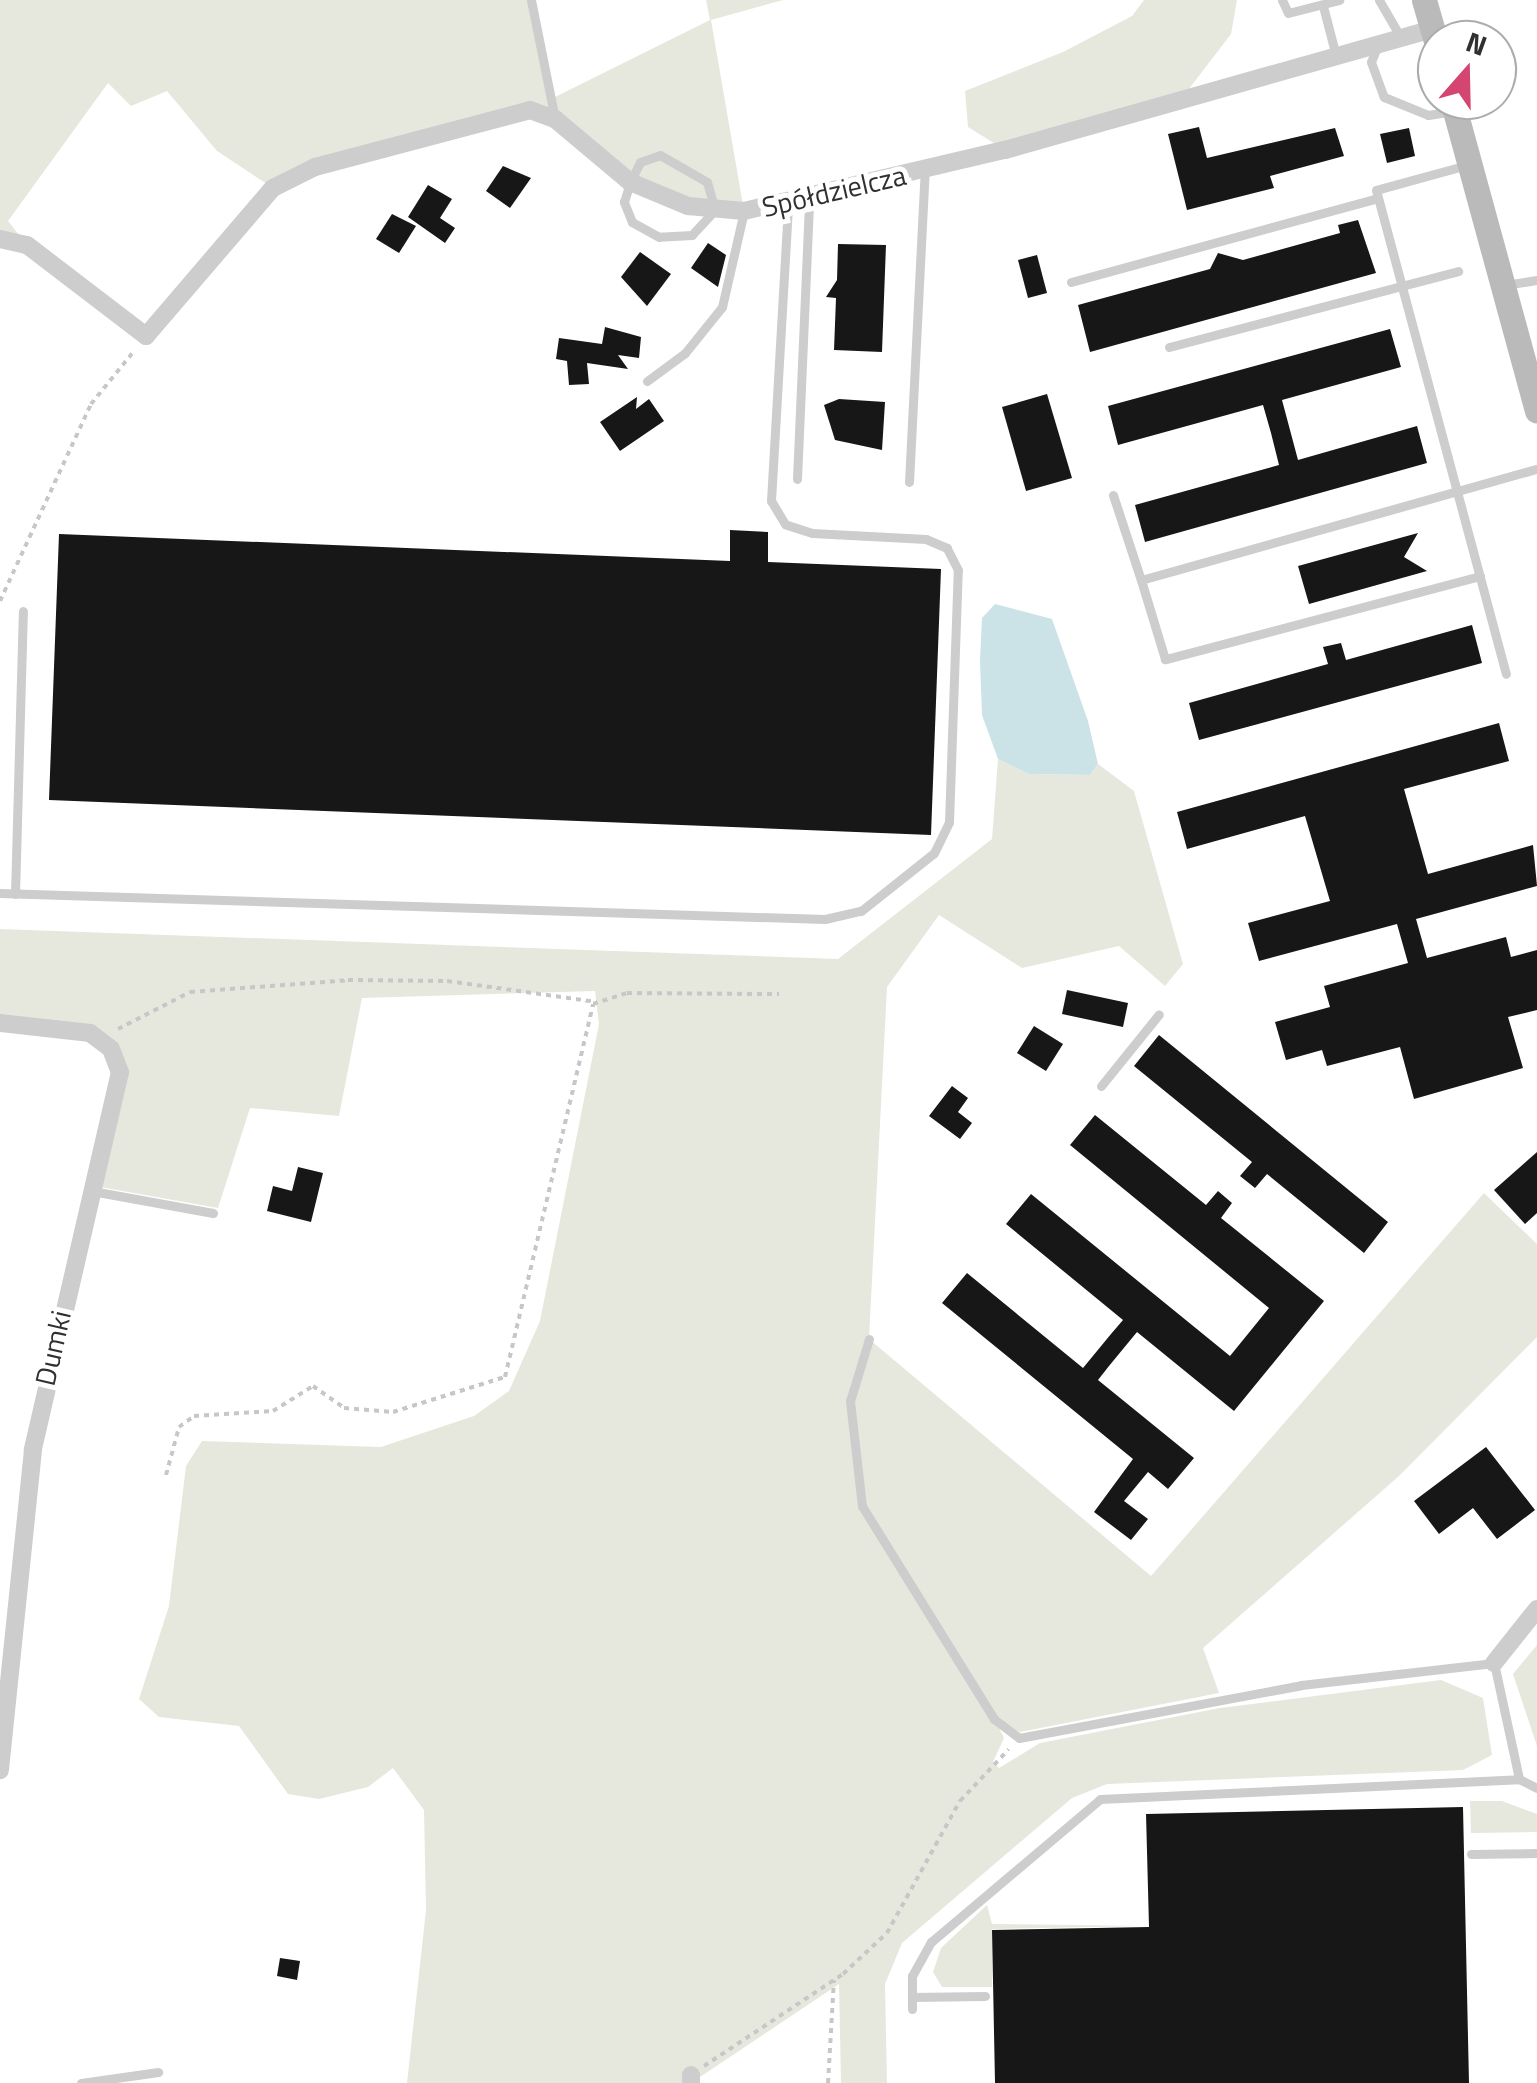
<!DOCTYPE html>
<html>
<head>
<meta charset="utf-8">
<style>
  body { margin:0 }
  #map { position:relative; width:1537px; height:2083px; overflow:hidden; background:#fff; font-family:"Titillium Web",sans-serif }
  div>[style] { position:absolute }
  [style*='--x'] { left:calc(var(--x)*1px); top:calc(var(--y)*1px); width:calc(var(--w)*1px); rotate:calc(var(--a)*1deg) }
  .green>* { inset:0; background:#e6e8dd }
  .water>* { inset:0; background:#cbe3e7 }
  .building>* { inset:0; background:#171717 }
  .path>* { height:4px; margin-top:-2px; transform-origin:0; background:repeating-linear-gradient(90deg,#c7c7c7 0 5px,transparent 0 10px) }
  .lane>* { height:9px; margin:-4.5px; padding:0 4.5px; transform-origin:4.5px; border-radius:4.5px; background:#cdcdcd }
  .street>* { height:18px; margin:-9px; padding:0 9px; transform-origin:9px; border-radius:9px; background:#cdcdcd }
  .secondary>* { height:25px; margin:-12.5px; padding:0 12.5px; transform-origin:12.5px; border-radius:12.5px; background:#bababa }
  span { translate:-50% -50%; white-space:nowrap; text-align:center; line-height:1.15; -webkit-text-stroke:10px #fff; paint-order:stroke }
  .street-label { font-size:28px; color:#303030 }
  .north { position:absolute; left:1417px; top:20px; width:100px; height:100px; box-sizing:border-box; background:#fff; border:2px solid #acacac; border-radius:50%; rotate:20deg; font-size:28px; font-weight:700; line-height:40px; text-align:center; color:#303030 }
  .north::after { content:''; display:block; margin:auto; width:35px; height:45px; background:#d44571; clip-path:polygon(50% 0,100% 100%,50% 72%,0 100%) }
</style>
</head>
<body>
<div id="map">
  <div class="green">
    <div style="clip-path:polygon(0 0,531px 0,555px 97px,710px 20px,706px 0,783px 0,711px 20px,744px 211px,630px 182px,531px 110px,273px 188px,217px 151px,167px 91px,131px 106px,108px 83px,8px 221px,27px 245px,0 239px)"></div>
    <div style="clip-path:polygon(1144px 0,1237px 0,1231px 34px,1182px 98px,1005px 150px,968px 127px,965px 91px,1063px 52px,1132px 16px)"></div>
    <div style="clip-path:polygon(998px 759px,1029px 774px,1090px 775px,1098px 764px,1134px 791px,1183px 964px,1165px 986px,1119px 946px,1022px 968px,939px 915px,887px 987px,869px 1339px,1151px 1576px,1484px 1193px,1537px 1244px,1537px 1337px,1399px 1476px,1203px 1648px,1219px 1693px,1020px 1732px,995px 1720px,1004px 1738px,993px 1762px,999px 1768px,1040px 1743px,1220px 1708px,1441px 1680px,1483px 1698px,1492px 1755px,1463px 1770px,1107px 1784px,1072px 1798px,902px 1943px,885px 1984px,887px 2083px,841px 2083px,839px 1984px,691px 2083px,407px 2083px,426px 1910px,424px 1810px,393px 1768px,368px 1787px,319px 1799px,288px 1794px,239px 1726px,159px 1717px,139px 1699px,169px 1606px,186px 1466px,202px 1441px,381px 1447px,474px 1416px,509px 1391px,540px 1321px,599px 1024px,595px 991px,362px 998px,339px 1116px,250px 1108px,218px 1208px,100px 1187px,115px 1046px,0 1018px,0 929px,838px 959px,992px 839px)"></div>
    <div style="clip-path:polygon(1537px 1645px,1537px 1746px,1513px 1674px)"></div>
    <div style="clip-path:polygon(1502px 1801px,1537px 1814px,1537px 1832px,1471px 1833px,1470px 1801px)"></div>
    <div style="clip-path:polygon(987px 1905px,992px 1924px,1142px 1926px,992px 1929px,992px 1987px,942px 1987px,933px 1972px,941px 1948px)"></div>
  </div>
  <div class="water">
    <div style="clip-path:polygon(995px 604px,1052px 619px,1088px 721px,1098px 764px,1090px 775px,1029px 774px,998px 759px,982px 715px,980px 661px,982px 618px)"></div>
  </div>
  <div class="building">
    <div style="clip-path:polygon(1199px 127px,1207px 158px,1335px 128px,1344px 156px,1270px 176px,1274px 188px,1187px 210px,1168px 134px)"></div>
    <div style="clip-path:polygon(1409px 128px,1415px 156px,1387px 163px,1380px 134px)"></div>
    <div style="clip-path:polygon(503px 166px,531px 178px,510px 208px,486px 191px)"></div>
    <div style="clip-path:polygon(428px 185px,452px 199px,440px 218px,455px 228px,445px 243px,408px 217px)"></div>
    <div style="clip-path:polygon(392px 214px,416px 226px,399px 253px,376px 239px)"></div>
    <div style="clip-path:polygon(1358px 220px,1376px 273px,1090px 352px,1078px 305px,1210px 269px,1218px 253px,1243px 260px,1340px 233px,1338px 225px)"></div>
    <div style="clip-path:polygon(708px 243px,726px 255px,718px 287px,691px 268px)"></div>
    <div style="clip-path:polygon(838px 244px,886px 245px,882px 352px,834px 350px,836px 298px,826px 297px,837px 280px)"></div>
    <div style="clip-path:polygon(640px 252px,671px 274px,647px 306px,621px 277px)"></div>
    <div style="clip-path:polygon(1037px 255px,1047px 293px,1028px 298px,1018px 260px)"></div>
    <div style="clip-path:polygon(605px 327px,641px 337px,639px 358px,618px 355px,628px 369px,587px 363px,589px 384px,569px 385px,567px 361px,556px 359px,559px 338px,602px 344px)"></div>
    <div style="clip-path:polygon(1390px 329px,1401px 367px,1282px 400px,1298px 460px,1417px 426px,1427px 463px,1145px 542px,1135px 505px,1279px 465px,1271px 433px,1263px 405px,1118px 445px,1108px 406px)"></div>
    <div style="clip-path:polygon(1047px 394px,1072px 478px,1026px 491px,1002px 407px)"></div>
    <div style="clip-path:polygon(637px 397px,636px 409px,649px 399px,664px 421px,620px 451px,600px 422px)"></div>
    <div style="clip-path:polygon(839px 399px,885px 402px,882px 450px,835px 440px,824px 405px)"></div>
    <div style="clip-path:polygon(730px 530px,768px 532px,768px 562px,941px 569px,931px 835px,49px 800px,59px 534px,730px 561px)"></div>
    <div style="clip-path:polygon(1418px 533px,1404px 557px,1427px 571px,1309px 604px,1298px 566px)"></div>
    <div style="clip-path:polygon(1472px 625px,1482px 663px,1199px 740px,1189px 703px,1328px 664px,1323px 647px,1341px 643px,1346px 660px)"></div>
    <div style="clip-path:polygon(1499px 723px,1509px 761px,1404px 789px,1428px 874px,1533px 845px,1537px 886px,1416px 919px,1427px 958px,1506px 937px,1511px 957px,1537px 950px,1537px 1010px,1508px 1017px,1523px 1068px,1414px 1099px,1400px 1047px,1327px 1066px,1322px 1050px,1286px 1060px,1275px 1022px,1330px 1007px,1324px 986px,1408px 963px,1397px 924px,1259px 961px,1248px 923px,1330px 901px,1305px 816px,1187px 849px,1177px 812px)"></div>
    <div style="clip-path:polygon(1067px 990px,1128px 1003px,1123px 1027px,1062px 1014px)"></div>
    <div style="clip-path:polygon(1034px 1026px,1063px 1044px,1046px 1071px,1017px 1053px)"></div>
    <div style="clip-path:polygon(1159px 1035px,1388px 1222px,1364px 1253px,1267px 1174px,1255px 1188px,1240px 1176px,1252px 1162px,1134px 1066px)"></div>
    <div style="clip-path:polygon(952px 1086px,968px 1098px,958px 1112px,972px 1123px,960px 1139px,929px 1116px)"></div>
    <div style="clip-path:polygon(1095px 1115px,1206px 1205px,1218px 1191px,1232px 1203px,1221px 1218px,1324px 1301px,1234px 1411px,1137px 1332px,1109px 1366px,1098px 1380px,1194px 1458px,1168px 1489px,1148px 1472px,1124px 1501px,1148px 1519px,1131px 1540px,1094px 1512px,1133px 1459px,942px 1303px,967px 1273px,1083px 1368px,1111px 1334px,1123px 1320px,1006px 1224px,1031px 1194px,1230px 1356px,1269px 1308px,1070px 1145px)"></div>
    <div style="clip-path:polygon(1537px 1152px,1537px 1213px,1525px 1224px,1494px 1190px)"></div>
    <div style="clip-path:polygon(298px 1167px,323px 1173px,311px 1222px,267px 1211px,273px 1186px,292px 1191px)"></div>
    <div style="clip-path:polygon(1486px 1447px,1535px 1510px,1497px 1539px,1473px 1508px,1439px 1534px,1414px 1501px)"></div>
    <div style="clip-path:polygon(1463px 1807px,1469px 2083px,995px 2083px,992px 1930px,1149px 1927px,1146px 1814px)"></div>
    <div style="clip-path:polygon(280px 1958px,300px 1961px,297px 1980px,277px 1976px)"></div>
  </div>
  <div class="path">
    <div style="--x:0;--y:601;--w:217;--a:-65.2"></div>
    <div style="--x:91;--y:404;--w:68;--a:-50.9"></div>
    <div style="--x:118;--y:1029;--w:81;--a:-27.2"></div>
    <div style="--x:190;--y:992;--w:158;--a:-4.3"></div>
    <div style="--x:348;--y:980;--w:99;--a:0.6"></div>
    <div style="--x:447;--y:981;--w:151;--a:8"></div>
    <div style="--x:166;--y:1475;--w:50;--a:-74.8"></div>
    <div style="--x:179;--y:1427;--w:19;--a:-36"></div>
    <div style="--x:194;--y:1416;--w:79;--a:-3.6"></div>
    <div style="--x:273;--y:1411;--w:47;--a:-32"></div>
    <div style="--x:313;--y:1386;--w:38;--a:35"></div>
    <div style="--x:344;--y:1408;--w:49;--a:4.7"></div>
    <div style="--x:393;--y:1412;--w:117;--a:-17.4"></div>
    <div style="--x:505;--y:1377;--w:383;--a:-76.7"></div>
    <div style="--x:593;--y:1004;--w:36;--a:-18"></div>
    <div style="--x:627;--y:993;--w:152;--a:0.4"></div>
    <div style="--x:704;--y:2066;--w:167;--a:-33.5"></div>
    <div style="--x:843;--y:1974;--w:60;--a:-43"></div>
    <div style="--x:887;--y:1933;--w:151;--a:-61.1"></div>
    <div style="--x:960;--y:1801;--w:71;--a:-46.7"></div>
    <div style="--x:828;--y:2083;--w:103;--a:-86.7"></div>
  </div>
  <div class="lane">
    <div style="--x:531;--y:0;--w:121;--a:78.6"></div>
    <div style="--x:1282;--y:0;--w:14;--a:65"></div>
    <div style="--x:1288;--y:13;--w:53;--a:-14.3"></div>
    <div style="--x:1379;--y:0;--w:44;--a:59.9"></div>
    <div style="--x:1324;--y:10;--w:48;--a:75.4"></div>
    <div style="--x:1377;--y:47;--w:16;--a:112"></div>
    <div style="--x:1371;--y:62;--w:37;--a:70"></div>
    <div style="--x:1384;--y:97;--w:48;--a:22.2"></div>
    <div style="--x:1428;--y:115;--w:26;--a:-9"></div>
    <div style="--x:660;--y:155;--w:54;--a:29.9"></div>
    <div style="--x:707;--y:182;--w:29;--a:74"></div>
    <div style="--x:715;--y:210;--w:34;--a:133"></div>
    <div style="--x:692;--y:235;--w:33;--a:177"></div>
    <div style="--x:659;--y:237;--w:31;--a:-151"></div>
    <div style="--x:632;--y:222;--w:22;--a:-112"></div>
    <div style="--x:624;--y:202;--w:21;--a:-73"></div>
    <div style="--x:630;--y:182;--w:22;--a:-63"></div>
    <div style="--x:640;--y:162;--w:21;--a:-19"></div>
    <div style="--x:1467;--y:165;--w:94;--a:164.6"></div>
    <div style="--x:1376;--y:190;--w:501;--a:74.97"></div>
    <div style="--x:1071;--y:282;--w:318;--a:-15.3"></div>
    <div style="--x:1505;--y:285;--w:32;--a:-9"></div>
    <div style="--x:1169;--y:347;--w:299;--a:-14.7"></div>
    <div style="--x:647;--y:381;--w:47;--a:-36.4"></div>
    <div style="--x:685;--y:353;--w:59;--a:-51.2"></div>
    <div style="--x:722;--y:307;--w:98;--a:-77.1"></div>
    <div style="--x:797;--y:479;--w:279;--a:-87.5"></div>
    <div style="--x:909;--y:482;--w:312;--a:-87.1"></div>
    <div style="--x:1113;--y:495;--w:89;--a:71.8"></div>
    <div style="--x:1480;--y:576;--w:326;--a:165.2"></div>
    <div style="--x:1165;--y:659;--w:83;--a:-106.9"></div>
    <div style="--x:1141;--y:580;--w:411;--a:-15.7"></div>
    <div style="--x:0;--y:893;--w:825;--a:1.81"></div>
    <div style="--x:825;--y:919;--w:37;--a:-13"></div>
    <div style="--x:861;--y:911;--w:93;--a:-38.5"></div>
    <div style="--x:934;--y:853;--w:34;--a:-64"></div>
    <div style="--x:949;--y:822;--w:252;--a:-88"></div>
    <div style="--x:958;--y:570;--w:25;--a:-117"></div>
    <div style="--x:947;--y:548;--w:23;--a:-157"></div>
    <div style="--x:926;--y:539;--w:114;--a:-177"></div>
    <div style="--x:812;--y:533;--w:28;--a:-162"></div>
    <div style="--x:785;--y:524;--w:27;--a:-121"></div>
    <div style="--x:771;--y:501;--w:296;--a:-86.7"></div>
    <div style="--x:15;--y:894;--w:283;--a:-88.4"></div>
    <div style="--x:1101;--y:1086;--w:92;--a:-51.1"></div>
    <div style="--x:92;--y:1191;--w:123;--a:10.3"></div>
    <div style="--x:869;--y:1339;--w:65;--a:107"></div>
    <div style="--x:850;--y:1401;--w:106;--a:83.5"></div>
    <div style="--x:862;--y:1506;--w:251;--a:58.2"></div>
    <div style="--x:994;--y:1719;--w:31;--a:37"></div>
    <div style="--x:1019;--y:1738;--w:287;--a:-10.6"></div>
    <div style="--x:1301;--y:1685;--w:194;--a:-6.5"></div>
    <div style="--x:1494;--y:1663;--w:119;--a:77.8"></div>
    <div style="--x:1519;--y:1779;--w:20;--a:27"></div>
    <div style="--x:1471;--y:1854;--w:66;--a:-0.9"></div>
    <div style="--x:912;--y:1997;--w:73;--a:-0.8"></div>
    <div style="--x:912;--y:2009;--w:33;--a:-90"></div>
    <div style="--x:912;--y:1976;--w:39;--a:-61"></div>
    <div style="--x:931;--y:1942;--w:221;--a:-40.2"></div>
    <div style="--x:1100;--y:1799;--w:419;--a:-2.7"></div>
    <div style="--x:81;--y:2083;--w:78;--a:-8.1"></div>
  </div>
  <div class="street">
    <div style="--x:0;--y:239;--w:28;--a:13"></div>
    <div style="--x:27;--y:245;--w:150;--a:37.4"></div>
    <div style="--x:146;--y:336;--w:195;--a:-49.4"></div>
    <div style="--x:273;--y:188;--w:47;--a:-26.6"></div>
    <div style="--x:315;--y:167;--w:222;--a:-14.8"></div>
    <div style="--x:530;--y:110;--w:27;--a:20"></div>
    <div style="--x:555;--y:119;--w:98;--a:40"></div>
    <div style="--x:630;--y:182;--w:63;--a:22.5"></div>
    <div style="--x:688;--y:206;--w:56;--a:5.1"></div>
    <div style="--x:744;--y:211;--w:268;--a:-13.2"></div>
    <div style="--x:1005;--y:150;--w:445;--a:-15.8"></div>
    <div style="--x:0;--y:1023;--w:91;--a:6.3"></div>
    <div style="--x:90;--y:1033;--w:26;--a:37"></div>
    <div style="--x:111;--y:1049;--w:25;--a:69"></div>
    <div style="--x:120;--y:1072;--w:388;--a:103"></div>
    <div style="--x:33;--y:1450;--w:322;--a:95.9"></div>
    <div style="--x:1494;--y:1663;--w:69;--a:-51.5"></div>
    <div style="--x:691;--y:2083;--w:8;--a:-90"></div>
  </div>
  <div class="secondary">
    <div style="--x:1424;--y:0;--w:47;--a:73.9"></div>
    <div style="--x:1452;--y:100;--w:322;--a:74.7"></div>
  </div>
  <div class="street-label">
    <span style="left:834px;top:191px;rotate:-13deg">Spółdzielcza</span>
    <span style="left:53px;top:1348px;rotate:-77deg">Dumki</span>
  </div>
  <div class="north">N</div>
</div>
</body>
</html>
